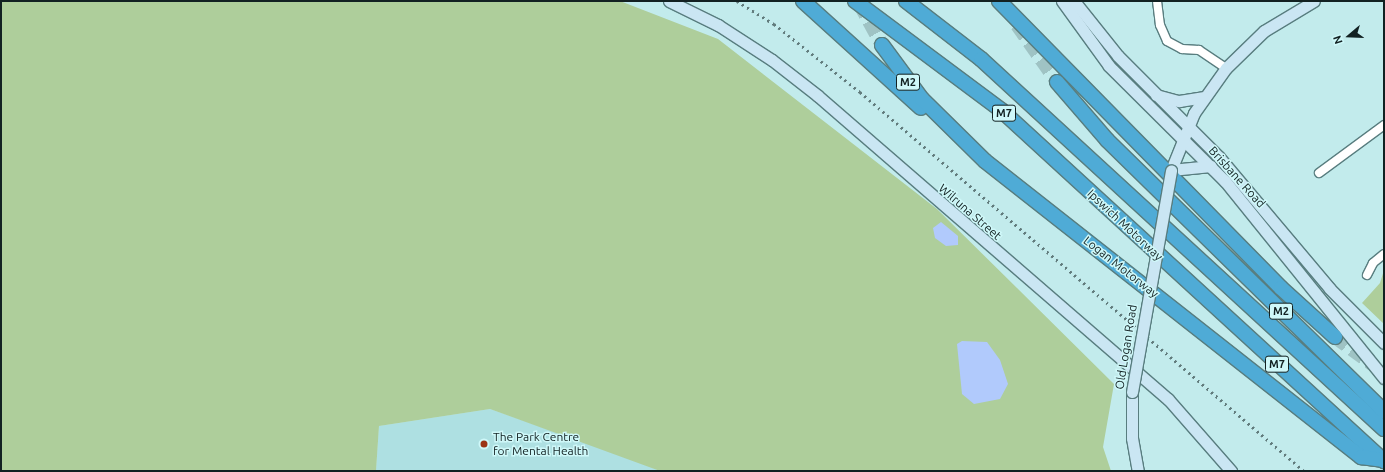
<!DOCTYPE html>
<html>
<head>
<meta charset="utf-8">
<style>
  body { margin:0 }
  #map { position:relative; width:1385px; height:472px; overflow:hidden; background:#c2ebec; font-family:Ubuntu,sans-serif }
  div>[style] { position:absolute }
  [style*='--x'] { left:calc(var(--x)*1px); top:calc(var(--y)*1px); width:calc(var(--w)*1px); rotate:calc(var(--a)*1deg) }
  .built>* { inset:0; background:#aee0e2 }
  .green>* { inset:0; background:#aece9b }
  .water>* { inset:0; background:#b1cafc }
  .highway-tunnel>* { height:14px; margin-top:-7px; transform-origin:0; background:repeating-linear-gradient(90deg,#9fc3c4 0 14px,transparent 0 21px) }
  .roads { filter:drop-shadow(1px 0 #587d7f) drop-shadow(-1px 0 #587d7f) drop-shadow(0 1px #587d7f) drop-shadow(0 -1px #587d7f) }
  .street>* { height:8px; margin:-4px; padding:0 4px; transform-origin:4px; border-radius:4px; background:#fff }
  .secondary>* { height:11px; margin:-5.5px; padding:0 5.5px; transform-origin:5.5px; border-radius:5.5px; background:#cae6f3 }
  .highway>* { height:14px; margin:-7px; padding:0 7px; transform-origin:7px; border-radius:7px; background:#4fabd6 }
  .rail>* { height:2.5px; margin-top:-1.25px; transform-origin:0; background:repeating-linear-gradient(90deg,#617b7c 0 2px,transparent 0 6px) }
  .bridges { filter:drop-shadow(1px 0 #587d7f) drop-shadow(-1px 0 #587d7f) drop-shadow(0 1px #587d7f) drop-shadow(0 -1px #587d7f) }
  .secondary-bridge>* { height:11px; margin:-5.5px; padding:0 5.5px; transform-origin:5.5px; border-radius:5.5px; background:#cae6f3 }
  .dots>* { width:11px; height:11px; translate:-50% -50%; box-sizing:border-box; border:2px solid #cff8f9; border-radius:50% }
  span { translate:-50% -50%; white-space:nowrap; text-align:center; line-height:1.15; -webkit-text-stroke:3px #cff8f9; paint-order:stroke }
  .shield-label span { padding:1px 3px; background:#cff8f9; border:1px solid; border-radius:3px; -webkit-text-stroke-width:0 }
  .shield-label { font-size:11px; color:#122122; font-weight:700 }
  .street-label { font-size:12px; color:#122122 }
  .poi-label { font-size:12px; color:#122122 }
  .left { translate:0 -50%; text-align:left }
  .frame { position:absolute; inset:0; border:2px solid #122122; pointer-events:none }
  .north { position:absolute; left:1329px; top:16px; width:40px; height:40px; -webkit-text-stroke:3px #cff8f9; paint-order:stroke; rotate:251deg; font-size:11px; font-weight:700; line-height:16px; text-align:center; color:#122122 }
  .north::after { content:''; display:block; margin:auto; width:14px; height:18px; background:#122122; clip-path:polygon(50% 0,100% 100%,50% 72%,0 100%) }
</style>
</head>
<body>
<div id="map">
  <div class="built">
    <div style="clip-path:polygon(490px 409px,640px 462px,660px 471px,376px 471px,379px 426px)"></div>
  </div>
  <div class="green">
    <div style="clip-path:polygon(1px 1px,620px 1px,718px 39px,937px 209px,1114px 384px,1103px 447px,1111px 471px,660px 471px,490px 409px,379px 426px,376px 471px,1px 471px)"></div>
    <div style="clip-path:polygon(1384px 270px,1384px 324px,1362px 303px,1380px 283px)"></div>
  </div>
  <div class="water">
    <div style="clip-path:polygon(941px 222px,958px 236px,958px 245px,946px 246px,935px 238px,933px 228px)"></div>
    <div style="clip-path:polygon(962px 341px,987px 342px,1000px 360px,1008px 384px,1000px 399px,974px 404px,962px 394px,957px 344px)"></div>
  </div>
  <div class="highway-tunnel">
    <div style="--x:859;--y:3;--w:48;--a:61.3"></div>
    <div style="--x:1017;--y:25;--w:70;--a:54.9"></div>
    <div style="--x:1335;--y:337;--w:46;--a:36.1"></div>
  </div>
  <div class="roads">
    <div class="street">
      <div style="--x:1157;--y:1;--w:24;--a:83"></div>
      <div style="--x:1160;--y:25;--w:17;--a:66"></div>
      <div style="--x:1167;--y:41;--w:17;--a:28"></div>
      <div style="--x:1182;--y:49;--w:17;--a:3"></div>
      <div style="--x:1199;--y:50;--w:32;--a:34"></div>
      <div style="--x:1319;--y:173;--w:81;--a:-36.4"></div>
      <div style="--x:1367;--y:275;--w:13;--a:-63"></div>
      <div style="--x:1373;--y:263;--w:14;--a:-39"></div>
    </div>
    <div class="secondary">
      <div style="--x:669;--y:1;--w:55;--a:26.1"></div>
      <div style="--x:718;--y:25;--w:64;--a:32.9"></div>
      <div style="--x:772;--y:60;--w:58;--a:38"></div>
      <div style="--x:818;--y:96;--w:463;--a:40.9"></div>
      <div style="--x:1168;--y:399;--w:96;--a:48.8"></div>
      <div style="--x:1062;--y:1;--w:80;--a:54.1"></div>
      <div style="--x:1109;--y:66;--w:163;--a:44.8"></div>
      <div style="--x:1225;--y:181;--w:253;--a:51.1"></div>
      <div style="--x:1074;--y:1;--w:70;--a:51.3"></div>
      <div style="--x:1118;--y:56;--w:143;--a:45"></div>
      <div style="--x:1219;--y:157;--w:172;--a:49.9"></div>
      <div style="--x:1330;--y:289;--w:76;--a:45"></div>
      <div style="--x:1156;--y:95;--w:24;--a:15"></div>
      <div style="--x:1179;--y:101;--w:24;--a:-9"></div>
      <div style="--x:1171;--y:170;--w:61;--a:-68"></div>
      <div style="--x:1194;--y:113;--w:55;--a:-54.6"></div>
      <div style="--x:1226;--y:68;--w:53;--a:-44.2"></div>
      <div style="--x:1264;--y:31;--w:58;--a:-31"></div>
      <div style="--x:1171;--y:170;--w:40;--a:-5.7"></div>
      <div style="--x:1132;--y:392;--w:46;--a:90"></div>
      <div style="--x:1132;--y:438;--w:34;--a:80"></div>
    </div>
    <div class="highway">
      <div style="--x:803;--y:1;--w:159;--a:42.2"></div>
      <div style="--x:855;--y:1;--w:182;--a:36.7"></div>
      <div style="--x:1001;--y:110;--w:520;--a:42.5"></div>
      <div style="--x:906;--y:1;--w:95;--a:37.7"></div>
      <div style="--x:981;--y:59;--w:547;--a:42.56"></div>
      <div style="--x:999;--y:1;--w:402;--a:45.5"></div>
      <div style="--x:1281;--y:288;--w:73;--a:42.2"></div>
      <div style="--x:882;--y:45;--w:67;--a:53.5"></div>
      <div style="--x:922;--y:99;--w:88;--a:44.5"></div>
      <div style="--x:985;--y:161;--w:479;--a:38.2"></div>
      <div style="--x:1361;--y:457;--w:21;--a:8"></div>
      <div style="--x:1057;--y:82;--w:77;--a:49.2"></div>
      <div style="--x:1107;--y:140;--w:388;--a:44.4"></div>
    </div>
  </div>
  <div class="rail">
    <div style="--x:737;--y:1;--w:44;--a:31.9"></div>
    <div style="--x:774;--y:24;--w:110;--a:38.3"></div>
    <div style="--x:860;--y:92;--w:584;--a:40.48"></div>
  </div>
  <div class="bridges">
    <div class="secondary-bridge">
      <div style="--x:1132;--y:392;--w:225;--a:-80"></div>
    </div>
  </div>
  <div class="dots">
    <div style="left:484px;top:444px;background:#9c3516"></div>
  </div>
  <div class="shield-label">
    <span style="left:908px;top:82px">M2</span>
    <span style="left:1004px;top:113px">M7</span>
    <span style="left:1281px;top:311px">M2</span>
    <span style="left:1277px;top:364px">M7</span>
  </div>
  <div class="street-label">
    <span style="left:1237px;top:177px;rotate:48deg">Brisbane Road</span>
    <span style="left:970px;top:212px;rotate:41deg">Wilruna Street</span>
    <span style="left:1125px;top:225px;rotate:43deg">Ipswich Motorway</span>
    <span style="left:1121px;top:267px;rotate:38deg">Logan Motorway</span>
    <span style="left:1126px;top:347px;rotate:-81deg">Old Logan Road</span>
  </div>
  <div class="poi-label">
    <span class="left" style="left:493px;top:444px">The Park Centre<br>for Mental Health</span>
  </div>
  <div class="frame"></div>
  <div class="north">N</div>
</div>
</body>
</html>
